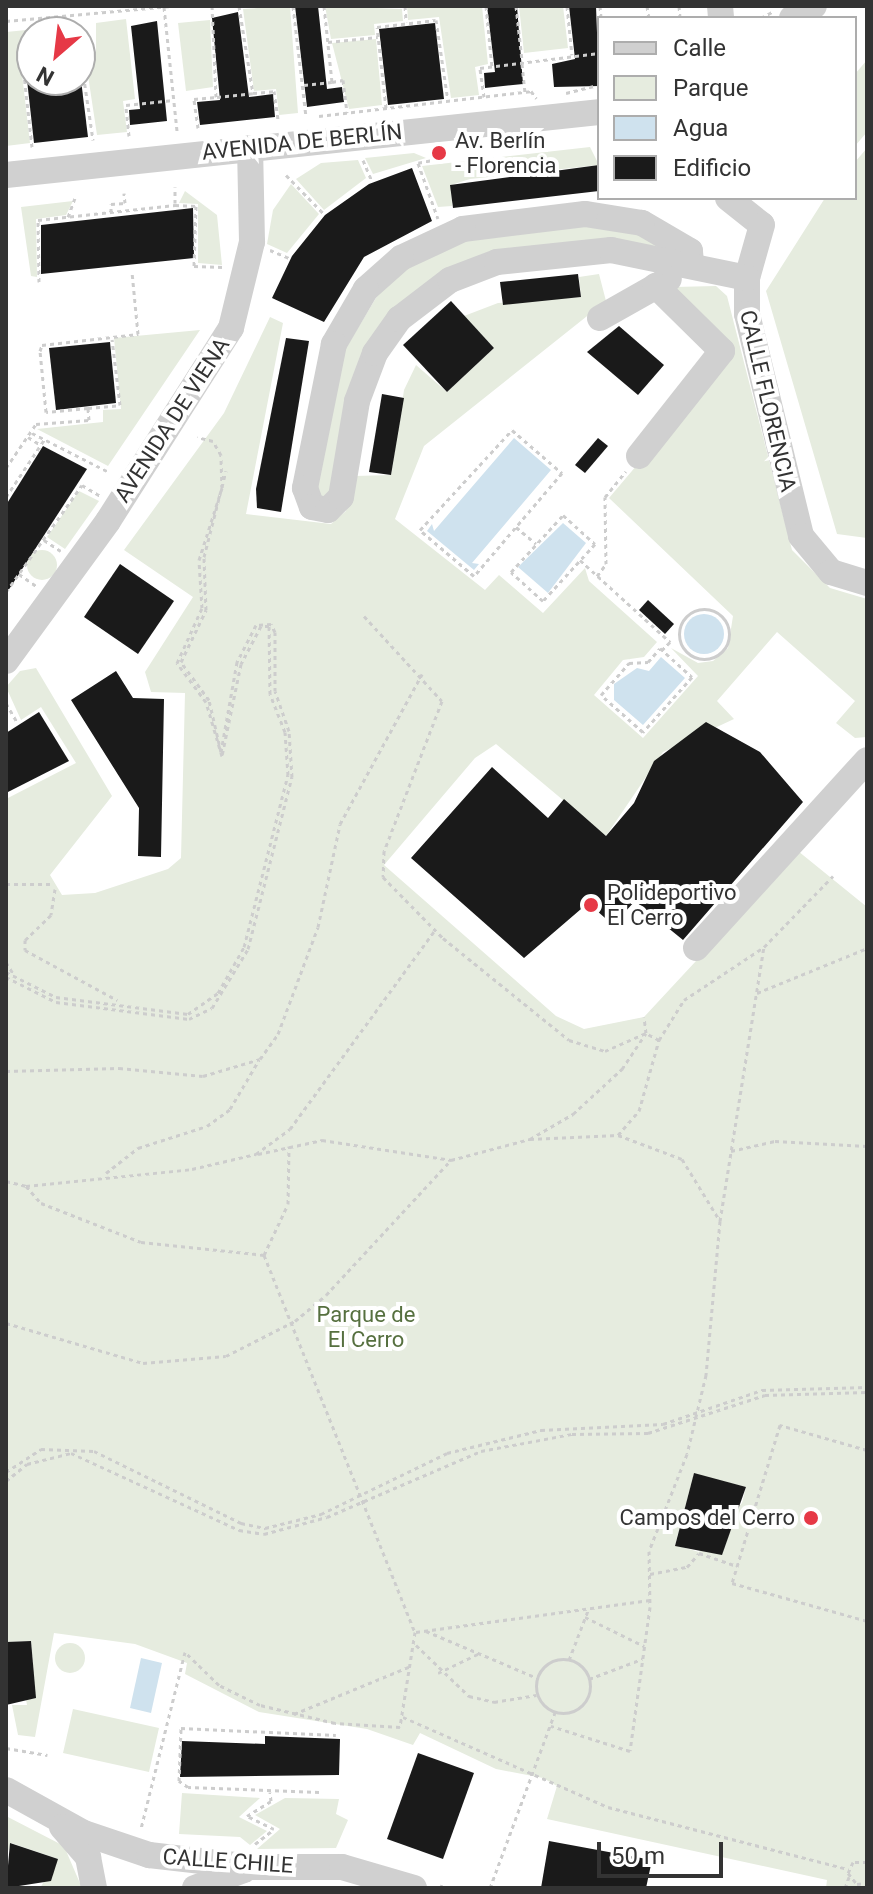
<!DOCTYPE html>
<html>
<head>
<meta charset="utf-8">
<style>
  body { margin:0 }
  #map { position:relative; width:873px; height:1894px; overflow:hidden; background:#fff; font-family:Roboto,sans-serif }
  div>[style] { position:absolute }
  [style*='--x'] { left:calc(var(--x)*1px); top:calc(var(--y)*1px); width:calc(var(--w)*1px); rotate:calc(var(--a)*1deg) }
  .green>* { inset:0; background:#e6ecdf }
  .round { border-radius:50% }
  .water>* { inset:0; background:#cfe2ee }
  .building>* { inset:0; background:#1a1a1a }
  .path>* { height:3px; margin-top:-1.5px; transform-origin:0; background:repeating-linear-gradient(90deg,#cdcdcd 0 4px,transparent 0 8px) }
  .path>.ring { margin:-1.5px; padding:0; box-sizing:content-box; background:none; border:3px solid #cdcdcd; border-radius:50% }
  .minor>* { height:26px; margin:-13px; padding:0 13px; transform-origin:13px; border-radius:13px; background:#d0d0d0 }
  .dots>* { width:22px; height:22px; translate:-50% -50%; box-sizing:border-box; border:4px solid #fff; border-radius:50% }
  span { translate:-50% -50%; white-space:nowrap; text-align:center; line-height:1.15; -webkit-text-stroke:8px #fff; paint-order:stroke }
  .poi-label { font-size:22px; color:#333 }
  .left { translate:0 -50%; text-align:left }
  .right { translate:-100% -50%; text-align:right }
  .street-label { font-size:22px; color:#333 }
  .park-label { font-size:22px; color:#56703f }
  .frame { position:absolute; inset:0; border:8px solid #333; pointer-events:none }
  .legend { position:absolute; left:597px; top:16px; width:260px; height:184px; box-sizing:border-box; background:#fff; border:2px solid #adadad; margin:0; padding:10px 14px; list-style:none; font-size:24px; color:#333 }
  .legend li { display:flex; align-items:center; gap:16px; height:40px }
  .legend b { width:40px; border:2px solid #adadad }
  .north { position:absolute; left:16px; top:16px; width:80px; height:80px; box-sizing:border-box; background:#fff; border:2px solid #adadad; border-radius:50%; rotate:208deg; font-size:22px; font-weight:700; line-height:32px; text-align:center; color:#333 }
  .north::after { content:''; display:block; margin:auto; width:28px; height:36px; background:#e63946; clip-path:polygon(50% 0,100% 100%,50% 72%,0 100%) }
  .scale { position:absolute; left:597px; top:1842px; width:126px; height:36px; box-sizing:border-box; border:4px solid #333; border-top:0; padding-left:10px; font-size:24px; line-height:28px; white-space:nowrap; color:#333; -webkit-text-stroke:6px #fff; paint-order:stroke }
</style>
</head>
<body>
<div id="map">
  <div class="green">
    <div style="clip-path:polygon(290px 6px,298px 113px,279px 115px,276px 89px,254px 91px,243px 9px)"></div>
    <div style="clip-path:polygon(325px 6px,402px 9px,403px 21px,374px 24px,375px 35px,331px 39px)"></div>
    <div style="clip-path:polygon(407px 6px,482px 6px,488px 64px,475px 67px,479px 95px,451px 98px,439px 17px,408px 20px)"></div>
    <div style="clip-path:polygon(519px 6px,563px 6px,568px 48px,524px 53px)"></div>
    <div style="clip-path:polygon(126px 19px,135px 99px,123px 101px,127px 132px,97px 135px,84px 49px,96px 52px,96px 23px)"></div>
    <div style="clip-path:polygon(210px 20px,213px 87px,186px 91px,178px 23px)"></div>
    <div style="clip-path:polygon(47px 28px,32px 32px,32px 63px,21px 65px,30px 143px,6px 146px,6px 32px)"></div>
    <div style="clip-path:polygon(376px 39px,382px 105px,349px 109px,332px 43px)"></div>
    <div style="clip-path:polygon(867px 60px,867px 132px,855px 146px,855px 74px)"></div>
    <div style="clip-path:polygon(590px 147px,599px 165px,470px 179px,451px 185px,452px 206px,438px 207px,422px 166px)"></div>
    <div style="clip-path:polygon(867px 148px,867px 538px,837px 534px,766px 291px,825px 198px,855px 198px,855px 162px)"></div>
    <div style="clip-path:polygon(414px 153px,426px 158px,373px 174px,365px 158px)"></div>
    <div style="clip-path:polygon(358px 160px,366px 178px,324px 210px,296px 179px,321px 163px)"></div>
    <div style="clip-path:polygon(291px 184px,319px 214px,287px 253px,267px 244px,273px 210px)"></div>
    <div style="clip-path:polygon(185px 191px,217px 215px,222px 265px,198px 263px,198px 204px,179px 203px)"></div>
    <div style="clip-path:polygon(73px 201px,66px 215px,36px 219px,37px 277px,31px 276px,21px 207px)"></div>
    <div style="clip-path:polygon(595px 220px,674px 247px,552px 248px,401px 307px,335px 489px,322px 499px,313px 488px,335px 366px,388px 278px,452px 240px)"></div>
    <div style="clip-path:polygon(evenodd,599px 274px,606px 301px,424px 446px,395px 519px,485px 590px,499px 575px,543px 613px,585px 568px,589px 581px,657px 642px,644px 657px,623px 660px,594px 695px,643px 738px,698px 676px,671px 648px,698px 663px,713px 661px,728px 648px,733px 616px,609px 498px,726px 360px,674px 287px,716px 286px,727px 296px,792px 550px,830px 588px,867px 599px,867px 737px,855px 738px,836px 723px,855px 701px,777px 632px,717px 701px,734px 719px,663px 752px,606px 836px,496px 744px,475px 758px,384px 865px,556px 1016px,584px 1029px,644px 1017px,798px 851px,867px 907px,867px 1888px,826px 1888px,827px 1880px,547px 1819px,557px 1786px,543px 1778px,496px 1769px,420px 1733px,413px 1745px,367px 1729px,259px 1712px,185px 1674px,187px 1663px,135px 1644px,54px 1633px,35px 1737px,18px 1735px,12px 1705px,27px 1705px,20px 1665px,33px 1663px,31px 1641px,6px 1642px,6px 799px,76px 763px,41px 707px,21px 720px,6px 687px,20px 671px,36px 668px,112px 796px,50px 875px,62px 895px,95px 893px,168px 869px,181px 858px,185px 693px,151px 692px,145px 672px,193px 597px,124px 550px,224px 413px,270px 317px,283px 323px,246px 514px,331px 524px,346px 511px,355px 476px,391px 475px,404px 390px,416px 365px,447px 392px,494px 348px,464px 316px,498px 303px,581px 297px,579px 277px,599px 274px,694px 1474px,746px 1487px,742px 1503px,699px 1552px,675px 1545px,694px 1474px)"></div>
    <div style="clip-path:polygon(200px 330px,108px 466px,37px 429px,103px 422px,103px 410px,121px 409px,114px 338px)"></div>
    <div style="clip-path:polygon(79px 491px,99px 501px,65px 549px,47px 537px)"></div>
    <div class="round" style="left:27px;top:550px;width:30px;height:30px"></div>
    <div class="round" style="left:55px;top:1643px;width:30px;height:30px"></div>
    <div style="clip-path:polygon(73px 1709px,159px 1728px,149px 1772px,63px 1753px)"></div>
    <div style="clip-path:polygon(182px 1793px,260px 1798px,239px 1817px,267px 1831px,250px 1845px,240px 1837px,179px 1834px)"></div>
    <div style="clip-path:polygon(285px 1798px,339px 1799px,336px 1814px,348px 1820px,336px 1848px,257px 1849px,280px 1829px,255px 1815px)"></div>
    <div style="clip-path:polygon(6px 1816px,64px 1846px,82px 1888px,40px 1888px,58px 1859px,11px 1843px,6px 1857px)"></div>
  </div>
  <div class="water">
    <div style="clip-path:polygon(514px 438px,551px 470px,472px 563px,479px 564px,474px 570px,427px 531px,432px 524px,434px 531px)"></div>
    <div style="clip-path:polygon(563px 523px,586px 543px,548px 593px,518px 567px)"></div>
    <div class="round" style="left:684px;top:614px;width:40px;height:40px"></div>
    <div style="clip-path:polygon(661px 657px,685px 678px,643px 725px,614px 700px,614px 684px,637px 668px,649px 671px)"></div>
    <div style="clip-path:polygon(141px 1658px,162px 1663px,151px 1713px,130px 1708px)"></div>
  </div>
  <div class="building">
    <div style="clip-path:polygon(295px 6px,318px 6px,327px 89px,342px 87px,344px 102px,307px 107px)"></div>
    <div style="clip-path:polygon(487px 6px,517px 6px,523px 84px,485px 88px,484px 73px,495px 72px)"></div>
    <div style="clip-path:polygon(569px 6px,596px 6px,599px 86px,554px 87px,552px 64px,575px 59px)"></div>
    <div style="clip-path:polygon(238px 12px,249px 97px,273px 94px,275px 117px,200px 125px,197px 102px,220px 100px,212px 18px)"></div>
    <div style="clip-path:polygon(157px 21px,167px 121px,130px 125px,129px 110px,140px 109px,131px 26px)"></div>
    <div style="clip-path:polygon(435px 23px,444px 99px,388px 105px,379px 29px)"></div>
    <div style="clip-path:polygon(27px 80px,81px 80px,88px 137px,34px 143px)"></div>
    <div style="clip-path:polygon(599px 165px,599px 191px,453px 208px,450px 185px)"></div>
    <div style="clip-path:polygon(412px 168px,432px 221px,364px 257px,324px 322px,272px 298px,292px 256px,325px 215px,369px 184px)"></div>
    <div style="clip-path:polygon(193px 208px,194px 258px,41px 274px,41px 225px)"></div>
    <div style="clip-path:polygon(578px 274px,581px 297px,503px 305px,500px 282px)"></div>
    <div style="clip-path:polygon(451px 301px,494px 348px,447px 392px,403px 345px)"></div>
    <div style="clip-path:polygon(619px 326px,664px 365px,638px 395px,587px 352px)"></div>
    <div style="clip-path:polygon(286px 338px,309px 341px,281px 512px,257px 508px,256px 489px)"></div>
    <div style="clip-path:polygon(110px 342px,116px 403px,56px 410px,49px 348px)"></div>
    <div style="clip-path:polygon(382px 394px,404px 398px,391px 475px,369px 472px)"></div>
    <div style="clip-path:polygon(598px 438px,608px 446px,585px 473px,575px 465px)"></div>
    <div style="clip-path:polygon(43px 446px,87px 469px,6px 594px,6px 505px)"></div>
    <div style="clip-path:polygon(120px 564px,174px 601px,138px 654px,84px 617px)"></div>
    <div style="clip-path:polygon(648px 600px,674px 624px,665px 634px,639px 610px)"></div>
    <div style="clip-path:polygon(116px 671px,133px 698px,164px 699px,161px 857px,138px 856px,139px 808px,71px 700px)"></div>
    <div style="clip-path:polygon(39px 712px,69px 761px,6px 793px,6px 733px)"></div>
    <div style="clip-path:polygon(706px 722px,760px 752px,803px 802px,683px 940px,635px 901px,613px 925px,588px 903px,524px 958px,411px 858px,492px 767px,548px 818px,564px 799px,606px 836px,634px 803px,654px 761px)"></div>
    <div style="clip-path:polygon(694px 1473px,746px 1487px,722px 1555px,675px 1546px)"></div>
    <div style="clip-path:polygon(31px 1641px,36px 1698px,6px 1705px,6px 1642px)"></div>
    <div style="clip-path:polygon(265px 1736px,340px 1739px,339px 1775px,180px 1777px,182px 1741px,265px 1744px)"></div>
    <div style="clip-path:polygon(418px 1753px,474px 1773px,443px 1859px,387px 1839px)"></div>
    <div style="clip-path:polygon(549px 1841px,652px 1860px,646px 1888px,541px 1888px)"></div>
    <div style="clip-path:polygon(10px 1843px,58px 1859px,51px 1881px,6px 1888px)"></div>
  </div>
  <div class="path">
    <div style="--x:239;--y:6;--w:88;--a:80.9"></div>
    <div style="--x:253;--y:93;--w:21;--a:-5"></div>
    <div style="--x:274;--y:91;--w:29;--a:82"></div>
    <div style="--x:293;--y:6;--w:112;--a:83.3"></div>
    <div style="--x:324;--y:6;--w:76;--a:84"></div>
    <div style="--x:332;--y:82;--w:11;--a:-10"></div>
    <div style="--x:343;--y:80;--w:33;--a:83"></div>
    <div style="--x:388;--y:6;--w:1;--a:0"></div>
    <div style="--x:405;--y:6;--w:16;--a:86"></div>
    <div style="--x:486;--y:6;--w:61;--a:84.4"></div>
    <div style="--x:516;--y:6;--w:54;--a:83.7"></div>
    <div style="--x:567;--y:6;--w:49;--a:84.2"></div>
    <div style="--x:600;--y:6;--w:12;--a:85"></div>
    <div style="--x:647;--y:6;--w:12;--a:81"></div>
    <div style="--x:679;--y:6;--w:12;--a:85"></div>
    <div style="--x:164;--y:7;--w:125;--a:84"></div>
    <div style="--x:65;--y:16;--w:16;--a:86"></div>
    <div style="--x:761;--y:18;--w:13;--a:-29"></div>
    <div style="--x:6;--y:21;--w:166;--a:-5.2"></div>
    <div style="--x:328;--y:42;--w:50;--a:-5.7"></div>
    <div style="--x:80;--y:52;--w:89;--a:81.6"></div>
    <div style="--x:522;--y:64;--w:28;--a:84"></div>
    <div style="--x:304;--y:85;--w:28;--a:-6"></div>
    <div style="--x:566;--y:93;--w:34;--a:-14"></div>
    <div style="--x:217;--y:97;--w:36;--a:-6"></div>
    <div style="--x:484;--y:97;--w:29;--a:-98"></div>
    <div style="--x:480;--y:68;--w:120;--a:-7.2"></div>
    <div style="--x:386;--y:108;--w:81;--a:-96.3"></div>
    <div style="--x:377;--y:27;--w:59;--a:-6.8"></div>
    <div style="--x:436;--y:20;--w:82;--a:81.6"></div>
    <div style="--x:319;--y:116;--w:213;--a:-6.7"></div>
    <div style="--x:531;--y:91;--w:9;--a:54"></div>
    <div style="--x:198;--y:128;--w:29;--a:-98"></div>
    <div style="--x:194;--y:99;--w:22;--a:-5"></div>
    <div style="--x:216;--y:97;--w:91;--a:-92.5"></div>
    <div style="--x:129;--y:136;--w:31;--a:-96"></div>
    <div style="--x:126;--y:105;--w:48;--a:-5.9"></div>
    <div style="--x:32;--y:147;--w:81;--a:-96.3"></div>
    <div style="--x:23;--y:66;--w:9;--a:-6"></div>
    <div style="--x:438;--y:159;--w:20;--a:169"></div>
    <div style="--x:418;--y:163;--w:59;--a:70.3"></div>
    <div style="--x:363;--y:160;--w:21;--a:67"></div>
    <div style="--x:286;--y:175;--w:54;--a:45.7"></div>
    <div style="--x:175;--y:203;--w:16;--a:-90"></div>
    <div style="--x:111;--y:212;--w:8;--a:-90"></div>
    <div style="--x:111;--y:204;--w:14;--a:-4"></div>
    <div style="--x:125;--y:203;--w:10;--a:-96"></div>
    <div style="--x:68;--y:217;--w:20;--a:-70"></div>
    <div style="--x:270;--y:250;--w:21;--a:23"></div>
    <div style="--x:39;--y:282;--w:62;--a:-90.9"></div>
    <div style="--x:38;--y:220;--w:138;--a:-6.2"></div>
    <div style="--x:175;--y:205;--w:21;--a:3"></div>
    <div style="--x:196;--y:206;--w:60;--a:91.9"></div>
    <div style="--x:194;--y:266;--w:29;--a:2"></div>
    <div style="--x:88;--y:408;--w:42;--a:174.6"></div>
    <div style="--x:46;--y:412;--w:61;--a:-95.6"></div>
    <div style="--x:40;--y:351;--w:6;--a:-72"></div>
    <div style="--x:42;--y:345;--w:97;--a:-6.5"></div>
    <div style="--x:138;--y:334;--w:62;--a:-95.5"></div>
    <div style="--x:512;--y:430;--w:66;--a:40.7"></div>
    <div style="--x:562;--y:473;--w:135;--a:130.5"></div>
    <div style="--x:474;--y:576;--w:71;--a:-139.6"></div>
    <div style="--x:420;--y:530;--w:136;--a:-47.4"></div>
    <div style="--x:32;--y:433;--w:84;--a:26.9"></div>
    <div style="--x:28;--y:437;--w:15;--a:32"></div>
    <div style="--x:6;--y:468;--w:53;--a:-55.7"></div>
    <div style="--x:36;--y:424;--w:53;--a:-4.3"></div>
    <div style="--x:89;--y:420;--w:12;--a:-95"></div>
    <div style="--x:88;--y:408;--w:32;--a:-5"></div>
    <div style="--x:120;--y:405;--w:66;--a:-96.9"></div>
    <div style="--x:6;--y:497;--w:69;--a:-56.3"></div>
    <div style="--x:563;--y:515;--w:43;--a:42.2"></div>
    <div style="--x:595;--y:544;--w:77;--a:132.4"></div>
    <div style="--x:543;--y:601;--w:43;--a:-137.8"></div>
    <div style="--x:511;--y:572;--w:77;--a:-47.6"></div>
    <div style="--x:516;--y:527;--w:26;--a:40"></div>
    <div style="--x:44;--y:540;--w:20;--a:33"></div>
    <div style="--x:580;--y:560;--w:122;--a:42.3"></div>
    <div style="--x:670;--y:642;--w:11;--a:135"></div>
    <div style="--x:19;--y:574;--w:21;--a:35"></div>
    <div style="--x:597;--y:576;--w:15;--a:-53"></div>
    <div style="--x:606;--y:564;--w:67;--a:-90.9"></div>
    <div style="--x:605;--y:497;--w:33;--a:-51"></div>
    <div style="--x:6;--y:592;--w:131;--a:-54.6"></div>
    <div style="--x:82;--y:485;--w:21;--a:31"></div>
    <div class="ring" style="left:679px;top:609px;width:47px;height:47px"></div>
    <div style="--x:364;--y:616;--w:115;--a:47.5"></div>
    <div style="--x:442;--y:701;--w:161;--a:111.1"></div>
    <div style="--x:384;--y:851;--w:26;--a:92"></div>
    <div style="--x:383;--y:877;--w:86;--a:45.5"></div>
    <div style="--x:443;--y:938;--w:162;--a:39"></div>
    <div style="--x:569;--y:1040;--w:38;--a:17"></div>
    <div style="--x:605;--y:1051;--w:45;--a:-23.7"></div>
    <div style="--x:660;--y:648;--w:43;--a:42.2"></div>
    <div style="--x:692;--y:677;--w:74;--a:131.7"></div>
    <div style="--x:643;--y:732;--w:56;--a:-138.6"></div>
    <div style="--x:601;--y:695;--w:43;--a:-48.8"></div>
    <div style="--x:629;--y:663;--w:19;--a:-3"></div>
    <div style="--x:648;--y:662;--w:18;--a:-49"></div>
    <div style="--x:6;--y:703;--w:22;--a:60"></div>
    <div style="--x:6;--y:884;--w:44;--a:0"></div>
    <div style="--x:55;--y:889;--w:26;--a:99"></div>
    <div style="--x:51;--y:915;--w:36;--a:136"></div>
    <div style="--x:25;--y:940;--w:10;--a:90"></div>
    <div style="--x:25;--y:950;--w:105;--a:28.5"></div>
    <div style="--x:6;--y:962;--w:15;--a:58"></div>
    <div style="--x:6;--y:972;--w:56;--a:26.6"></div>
    <div style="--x:56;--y:997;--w:133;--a:7.3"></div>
    <div style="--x:188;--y:1014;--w:37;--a:-35"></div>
    <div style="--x:218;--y:993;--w:53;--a:-60.5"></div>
    <div style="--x:244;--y:947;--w:178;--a:-75.7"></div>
    <div style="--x:288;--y:775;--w:43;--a:-94"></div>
    <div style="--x:285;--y:732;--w:41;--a:-111.5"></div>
    <div style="--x:270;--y:694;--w:68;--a:-90.8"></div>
    <div style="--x:269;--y:626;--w:8;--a:180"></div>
    <div style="--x:261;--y:626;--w:43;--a:117.8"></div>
    <div style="--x:241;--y:664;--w:94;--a:101.7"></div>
    <div style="--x:222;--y:756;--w:56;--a:-106.5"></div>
    <div style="--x:206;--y:702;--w:49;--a:-126.6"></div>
    <div style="--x:177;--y:663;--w:60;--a:-65.6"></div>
    <div style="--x:202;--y:608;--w:48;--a:-93.6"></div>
    <div style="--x:199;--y:560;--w:76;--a:-72.3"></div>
    <div style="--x:222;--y:488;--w:33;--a:-92"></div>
    <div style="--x:221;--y:455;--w:16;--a:-120"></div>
    <div style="--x:213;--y:441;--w:16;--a:-166"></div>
    <div style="--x:6;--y:977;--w:56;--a:26.6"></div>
    <div style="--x:56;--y:1002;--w:134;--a:7.3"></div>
    <div style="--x:189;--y:1019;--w:25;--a:-26"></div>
    <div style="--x:212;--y:1008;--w:69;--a:-58.6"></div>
    <div style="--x:248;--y:949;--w:178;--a:-75.7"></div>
    <div style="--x:292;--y:777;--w:46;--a:-93.7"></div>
    <div style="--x:289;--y:731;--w:42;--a:-109.3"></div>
    <div style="--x:275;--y:691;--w:59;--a:-90"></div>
    <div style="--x:275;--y:632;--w:9;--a:-117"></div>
    <div style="--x:271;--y:624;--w:15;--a:176"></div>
    <div style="--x:256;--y:625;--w:42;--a:117.2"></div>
    <div style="--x:237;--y:662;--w:91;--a:100.1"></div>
    <div style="--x:221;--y:752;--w:53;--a:-103"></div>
    <div style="--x:209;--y:700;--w:47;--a:-126.4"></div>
    <div style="--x:181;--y:662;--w:58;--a:-64.3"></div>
    <div style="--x:206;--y:610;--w:53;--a:-92.2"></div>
    <div style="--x:204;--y:557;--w:89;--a:-75.7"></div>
    <div style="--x:757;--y:993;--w:119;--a:-22.2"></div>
    <div style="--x:659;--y:1040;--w:47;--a:-58"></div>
    <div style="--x:684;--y:1000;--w:96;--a:-33.5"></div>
    <div style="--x:6;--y:1071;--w:113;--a:-1.5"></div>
    <div style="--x:119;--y:1068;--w:84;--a:5.4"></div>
    <div style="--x:203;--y:1076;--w:59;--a:-16.6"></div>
    <div style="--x:260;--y:1059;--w:31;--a:-54"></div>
    <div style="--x:278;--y:1034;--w:114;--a:-69.5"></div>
    <div style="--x:318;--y:927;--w:105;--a:-77.9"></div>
    <div style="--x:340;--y:824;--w:171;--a:-61.3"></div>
    <div style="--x:618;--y:1135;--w:32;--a:-49"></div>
    <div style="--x:639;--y:1111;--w:74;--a:-74.3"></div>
    <div style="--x:659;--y:1040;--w:15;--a:-152"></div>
    <div style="--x:646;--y:1033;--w:16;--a:-97"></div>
    <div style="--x:530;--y:1139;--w:50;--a:-30.2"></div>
    <div style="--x:573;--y:1114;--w:67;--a:-42.6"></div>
    <div style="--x:622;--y:1069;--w:43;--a:-56.3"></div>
    <div style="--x:731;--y:1151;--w:45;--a:-12.8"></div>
    <div style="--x:775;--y:1141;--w:92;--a:3.1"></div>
    <div style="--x:258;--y:1154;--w:66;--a:-12.3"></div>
    <div style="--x:322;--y:1140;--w:131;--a:8.8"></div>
    <div style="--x:106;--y:1173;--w:41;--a:-38"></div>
    <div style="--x:138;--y:1148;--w:72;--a:-17.7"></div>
    <div style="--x:207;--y:1126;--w:29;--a:-36"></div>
    <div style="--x:230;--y:1109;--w:57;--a:-59.4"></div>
    <div style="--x:6;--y:1181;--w:21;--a:14"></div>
    <div style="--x:26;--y:1186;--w:167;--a:-5.8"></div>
    <div style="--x:192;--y:1169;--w:66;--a:-13.2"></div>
    <div style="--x:256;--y:1154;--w:42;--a:-36.3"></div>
    <div style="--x:290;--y:1129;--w:246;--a:-53.9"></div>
    <div style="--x:26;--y:1186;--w:23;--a:49"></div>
    <div style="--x:41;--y:1203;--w:107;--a:21.3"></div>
    <div style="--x:141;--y:1242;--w:124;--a:6"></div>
    <div style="--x:264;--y:1255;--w:406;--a:68.2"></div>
    <div style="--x:415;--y:1632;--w:96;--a:99"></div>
    <div style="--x:400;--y:1727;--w:65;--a:-176.5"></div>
    <div style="--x:335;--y:1723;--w:77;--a:-166.5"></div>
    <div style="--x:260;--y:1705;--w:46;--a:-154"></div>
    <div style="--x:219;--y:1685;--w:47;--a:-135.9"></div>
    <div style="--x:185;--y:1652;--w:182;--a:104"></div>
    <div style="--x:720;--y:1221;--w:278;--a:-80.9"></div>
    <div style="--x:764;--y:947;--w:99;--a:-45.8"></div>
    <div style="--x:264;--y:1255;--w:56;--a:-64.8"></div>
    <div style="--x:288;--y:1204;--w:58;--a:-89"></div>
    <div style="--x:6;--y:1323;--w:143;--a:16.3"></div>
    <div style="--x:143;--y:1363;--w:83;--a:-4.8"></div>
    <div style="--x:226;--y:1356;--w:77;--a:-26.9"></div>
    <div style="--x:295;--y:1321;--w:40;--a:-40"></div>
    <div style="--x:326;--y:1295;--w:184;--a:-47.2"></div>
    <div style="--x:451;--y:1160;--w:82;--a:-14.9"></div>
    <div style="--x:530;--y:1139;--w:88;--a:-2.6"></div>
    <div style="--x:618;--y:1135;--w:68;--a:20.6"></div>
    <div style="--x:682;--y:1159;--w:73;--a:58.5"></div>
    <div style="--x:720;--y:1221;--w:155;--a:95.2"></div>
    <div style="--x:706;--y:1375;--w:81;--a:103.5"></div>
    <div style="--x:687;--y:1454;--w:104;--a:111.4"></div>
    <div style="--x:649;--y:1551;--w:56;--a:89"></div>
    <div style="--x:650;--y:1607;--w:145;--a:97.9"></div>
    <div style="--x:630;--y:1751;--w:83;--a:-162.4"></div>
    <div style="--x:867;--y:1450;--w:91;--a:-164"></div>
    <div style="--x:780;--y:1425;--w:165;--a:106.9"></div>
    <div style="--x:732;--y:1583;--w:140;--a:15.7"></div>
    <div style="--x:6;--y:1472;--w:42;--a:-33.3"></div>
    <div style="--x:41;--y:1449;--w:53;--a:2.2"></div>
    <div style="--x:94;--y:1451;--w:164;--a:26.1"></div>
    <div style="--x:241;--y:1523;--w:25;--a:12"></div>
    <div style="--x:265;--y:1528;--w:58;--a:-14"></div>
    <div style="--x:321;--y:1514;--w:140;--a:-25.8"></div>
    <div style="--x:447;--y:1453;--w:97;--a:-13.7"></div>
    <div style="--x:541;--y:1430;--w:122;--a:-2.8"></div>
    <div style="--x:663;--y:1424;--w:105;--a:-19"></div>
    <div style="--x:762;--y:1390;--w:105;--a:-1.6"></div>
    <div style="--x:6;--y:1481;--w:27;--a:-39"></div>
    <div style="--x:27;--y:1464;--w:45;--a:-14"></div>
    <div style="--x:71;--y:1453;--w:185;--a:24.6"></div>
    <div style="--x:239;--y:1530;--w:25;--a:9"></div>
    <div style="--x:264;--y:1534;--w:65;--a:-15.1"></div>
    <div style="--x:327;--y:1517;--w:168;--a:-23.2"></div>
    <div style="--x:481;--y:1451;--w:93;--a:-10.6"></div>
    <div style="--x:572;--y:1434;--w:76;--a:-0.8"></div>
    <div style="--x:648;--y:1433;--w:123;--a:-18"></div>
    <div style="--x:765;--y:1395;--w:102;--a:-1.7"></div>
    <div style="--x:650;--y:1574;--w:38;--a:-11"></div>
    <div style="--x:687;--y:1567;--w:18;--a:-49"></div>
    <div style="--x:699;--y:1553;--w:40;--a:18.9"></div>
    <div style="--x:585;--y:1617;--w:66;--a:26.2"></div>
    <div style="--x:426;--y:1631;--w:121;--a:22.9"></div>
    <div style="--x:416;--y:1632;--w:236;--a:-7.8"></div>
    <div style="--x:416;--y:1645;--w:74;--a:43.9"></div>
    <div style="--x:469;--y:1696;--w:26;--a:13"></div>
    <div style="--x:494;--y:1702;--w:43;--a:-9.5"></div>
    <div class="ring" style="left:536px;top:1659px;width:51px;height:51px"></div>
    <div style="--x:569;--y:1660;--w:56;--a:-69"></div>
    <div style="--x:438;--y:1673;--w:47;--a:-25.5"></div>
    <div style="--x:589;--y:1679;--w:57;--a:-20.7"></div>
    <div style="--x:294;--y:1714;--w:126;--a:-22.3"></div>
    <div style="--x:403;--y:1717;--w:224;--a:23.7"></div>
    <div style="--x:608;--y:1807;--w:248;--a:14.5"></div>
    <div style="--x:6;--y:1748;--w:42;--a:9.7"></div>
    <div style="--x:319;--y:1792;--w:131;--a:-177.8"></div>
    <div style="--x:188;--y:1787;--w:11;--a:-146"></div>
    <div style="--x:179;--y:1781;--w:53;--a:-87.8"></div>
    <div style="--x:181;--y:1728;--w:155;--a:2.6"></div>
    <div style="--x:255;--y:1844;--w:24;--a:-38"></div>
    <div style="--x:274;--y:1829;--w:30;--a:-154"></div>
    <div style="--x:247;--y:1816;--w:28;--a:-32"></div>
    <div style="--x:271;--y:1801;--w:9;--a:-96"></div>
    <div style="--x:867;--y:1862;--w:14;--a:180"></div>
    <div style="--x:853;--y:1862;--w:12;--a:114"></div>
    <div style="--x:848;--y:1873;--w:14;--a:51"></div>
    <div style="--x:857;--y:1884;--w:10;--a:-6"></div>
    <div style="--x:440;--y:1888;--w:4;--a:-56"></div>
    <div style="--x:490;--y:1888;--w:188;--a:-69.7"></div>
    <div style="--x:845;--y:1888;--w:12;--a:-70"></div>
  </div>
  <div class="minor">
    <div style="--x:720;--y:6;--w:12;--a:85"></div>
    <div style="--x:792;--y:18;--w:25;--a:-29"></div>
    <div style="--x:6;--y:175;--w:596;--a:-6.06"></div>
    <div style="--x:728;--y:198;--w:43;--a:38.5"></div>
    <div style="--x:762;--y:225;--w:55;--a:105.8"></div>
    <div style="--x:747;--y:278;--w:36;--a:90"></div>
    <div style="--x:747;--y:314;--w:228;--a:76.3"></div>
    <div style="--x:801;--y:536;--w:47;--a:50.2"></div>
    <div style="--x:831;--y:572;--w:38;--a:17"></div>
    <div style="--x:691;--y:263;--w:12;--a:-95"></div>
    <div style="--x:690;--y:251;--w:56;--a:-149.7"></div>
    <div style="--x:642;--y:223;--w:58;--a:-171"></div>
    <div style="--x:585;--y:214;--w:123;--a:173"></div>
    <div style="--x:463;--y:229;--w:68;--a:154.9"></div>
    <div style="--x:401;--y:258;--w:47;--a:138.5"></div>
    <div style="--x:366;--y:289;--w:64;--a:120.2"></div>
    <div style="--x:334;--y:344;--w:147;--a:101.4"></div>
    <div style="--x:305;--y:488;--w:20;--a:70"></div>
    <div style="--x:312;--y:507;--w:16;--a:11"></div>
    <div style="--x:328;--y:510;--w:18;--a:-45"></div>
    <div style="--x:341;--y:497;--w:97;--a:-80.5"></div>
    <div style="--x:357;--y:401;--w:51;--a:-69.4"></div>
    <div style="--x:375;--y:353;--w:42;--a:-54.8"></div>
    <div style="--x:399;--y:319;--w:64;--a:-37.4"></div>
    <div style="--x:450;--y:280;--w:50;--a:-21"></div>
    <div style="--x:497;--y:262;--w:115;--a:-6"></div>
    <div style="--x:611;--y:250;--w:139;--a:11.6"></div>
    <div style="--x:600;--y:318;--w:79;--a:-29.5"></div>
    <div style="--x:639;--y:456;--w:134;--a:-51.7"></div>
    <div style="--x:722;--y:351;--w:93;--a:-135.4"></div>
    <div style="--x:6;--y:661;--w:173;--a:-53.9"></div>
    <div style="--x:108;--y:521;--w:229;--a:-57.5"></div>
    <div style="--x:231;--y:328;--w:89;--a:-76.3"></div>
    <div style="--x:252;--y:242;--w:94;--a:-91.2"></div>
    <div style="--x:696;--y:948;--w:254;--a:-47.7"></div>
    <div style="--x:6;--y:1790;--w:89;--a:28.9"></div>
    <div style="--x:84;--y:1833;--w:69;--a:18.7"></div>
    <div style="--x:149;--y:1855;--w:104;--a:6.6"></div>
    <div style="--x:252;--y:1867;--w:90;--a:0"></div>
    <div style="--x:342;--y:1867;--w:75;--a:16.3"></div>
    <div style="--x:62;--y:1827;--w:40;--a:49"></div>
    <div style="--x:88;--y:1857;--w:32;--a:79"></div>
    <div style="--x:195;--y:1888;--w:52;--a:-20.2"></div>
  </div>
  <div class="dots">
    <div style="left:439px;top:153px;background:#e63946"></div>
    <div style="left:591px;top:905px;background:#e63946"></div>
    <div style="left:811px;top:1518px;background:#e63946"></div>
  </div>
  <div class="poi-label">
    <span class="left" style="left:455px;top:153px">Av. Berlín<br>- Florencia</span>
    <span class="left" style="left:607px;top:905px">Polideportivo<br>El Cerro</span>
    <span class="right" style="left:795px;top:1518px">Campos del Cerro</span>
  </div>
  <div class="street-label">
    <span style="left:302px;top:142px;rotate:-6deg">AVENIDA DE BERLÍN</span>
    <span style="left:768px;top:401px;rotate:77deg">CALLE FLORENCIA</span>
    <span style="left:172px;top:420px;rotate:-57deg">AVENIDA DE VIENA</span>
    <span style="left:228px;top:1861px;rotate:4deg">CALLE CHILE</span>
  </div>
  <div class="park-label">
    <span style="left:366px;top:1327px">Parque de<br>El Cerro</span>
  </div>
  <div class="frame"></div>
  <ul class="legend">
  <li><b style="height:10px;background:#d0d0d0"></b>Calle</li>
  <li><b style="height:22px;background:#e6ecdf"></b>Parque</li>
  <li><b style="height:22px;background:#cfe2ee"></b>Agua</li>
  <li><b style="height:22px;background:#1a1a1a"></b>Edificio</li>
  </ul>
  <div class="north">N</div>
  <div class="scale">50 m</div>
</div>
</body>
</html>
